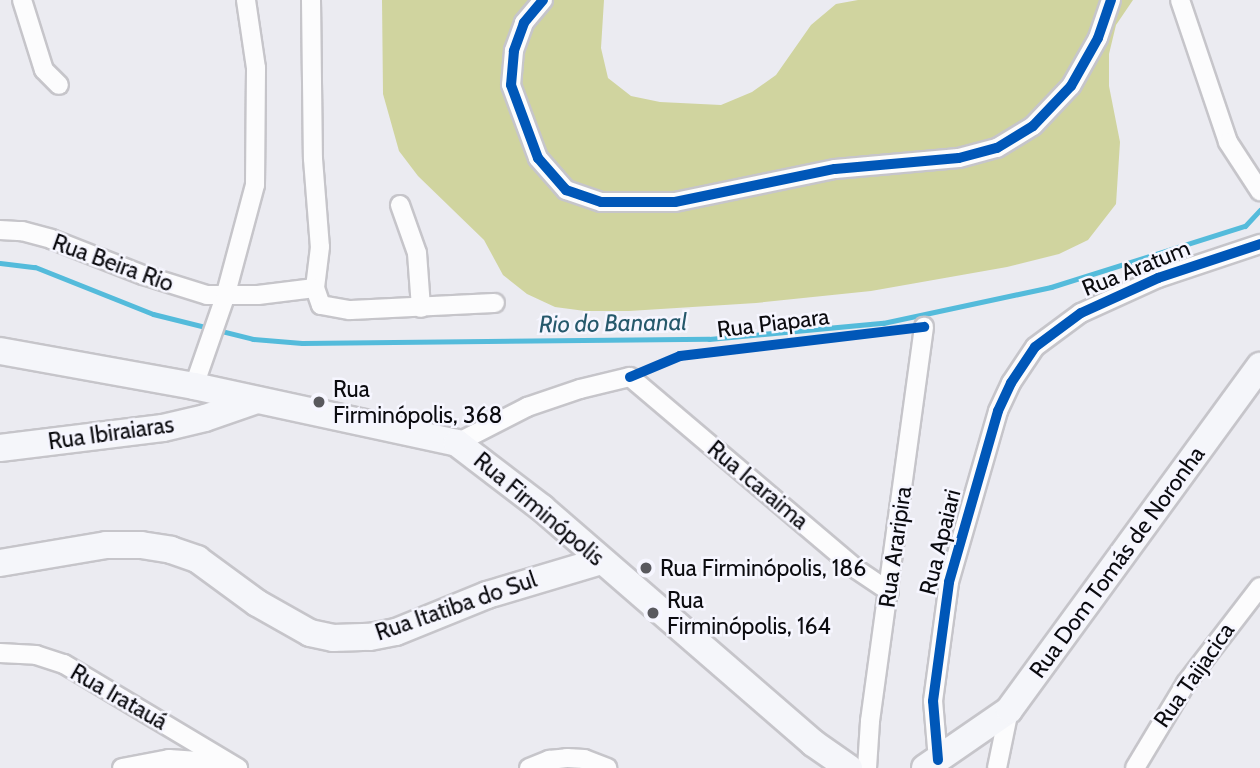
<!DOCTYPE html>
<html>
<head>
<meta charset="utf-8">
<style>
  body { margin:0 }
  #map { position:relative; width:1260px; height:768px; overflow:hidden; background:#ebebf1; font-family:Cabin,sans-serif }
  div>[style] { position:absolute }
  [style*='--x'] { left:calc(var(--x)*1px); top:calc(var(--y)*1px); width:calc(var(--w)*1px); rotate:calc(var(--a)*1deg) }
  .forest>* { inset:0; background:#d0d49f }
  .stream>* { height:5px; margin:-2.5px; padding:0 2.5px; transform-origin:2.5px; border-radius:2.5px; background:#54bbdb }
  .roads { filter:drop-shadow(2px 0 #c6c5ca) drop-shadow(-2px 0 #c6c5ca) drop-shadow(0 2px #c6c5ca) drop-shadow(0 -2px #c6c5ca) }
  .street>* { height:18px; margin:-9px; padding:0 9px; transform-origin:9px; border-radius:9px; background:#fcfcfd }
  .secondary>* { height:26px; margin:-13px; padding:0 13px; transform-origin:13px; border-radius:13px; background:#f5f6fa }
  .cycleway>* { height:10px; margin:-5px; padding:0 5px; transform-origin:5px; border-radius:5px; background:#0057b8 }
  .dots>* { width:19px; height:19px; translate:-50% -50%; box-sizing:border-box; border:4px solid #f6f6ff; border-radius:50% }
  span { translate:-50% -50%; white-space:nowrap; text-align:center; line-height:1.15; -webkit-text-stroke:5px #f6f6ff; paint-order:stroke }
  .street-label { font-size:23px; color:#0b0b0f }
  .poi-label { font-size:23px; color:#0b0b0f }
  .left { translate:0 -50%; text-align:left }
  .water-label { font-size:24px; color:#25586b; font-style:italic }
</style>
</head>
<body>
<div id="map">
  <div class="forest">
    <div style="clip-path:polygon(382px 0,604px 0,601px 48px,608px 78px,631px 96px,660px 102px,721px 105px,752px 92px,776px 75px,811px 25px,836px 4px,858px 0,1133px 0,1116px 25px,1109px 54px,1109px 86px,1120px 142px,1116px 204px,1088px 240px,1059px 254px,1007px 267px,871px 291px,756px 303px,629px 311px,585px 311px,555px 307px,527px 294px,503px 275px,484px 240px,418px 176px,399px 151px,383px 94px)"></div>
  </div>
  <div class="stream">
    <div style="--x:0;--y:263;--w:35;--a:7"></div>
    <div style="--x:35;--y:267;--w:127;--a:21.7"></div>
    <div style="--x:153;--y:314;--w:103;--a:14"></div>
    <div style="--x:253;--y:339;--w:49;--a:4.7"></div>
    <div style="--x:302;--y:343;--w:407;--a:-0.6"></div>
    <div style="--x:709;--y:339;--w:175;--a:-5.3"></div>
    <div style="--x:883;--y:323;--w:172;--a:-12.1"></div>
    <div style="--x:1051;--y:287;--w:203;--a:-17.5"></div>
    <div style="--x:1245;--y:226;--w:22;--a:-47"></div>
  </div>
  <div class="roads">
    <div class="street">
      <div style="--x:22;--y:0;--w:73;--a:72.6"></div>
      <div style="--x:44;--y:70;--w:21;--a:45"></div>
      <div style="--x:311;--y:0;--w:159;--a:89.3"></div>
      <div style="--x:313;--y:159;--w:88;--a:85.5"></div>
      <div style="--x:320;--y:247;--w:41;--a:97"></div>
      <div style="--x:543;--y:0;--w:30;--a:130"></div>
      <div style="--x:524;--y:23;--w:30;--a:110"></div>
      <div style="--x:514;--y:51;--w:34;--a:95"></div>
      <div style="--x:511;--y:85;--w:78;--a:69.7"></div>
      <div style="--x:538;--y:158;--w:43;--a:48.8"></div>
      <div style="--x:566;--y:190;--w:37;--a:19"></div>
      <div style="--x:601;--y:202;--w:74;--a:0"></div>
      <div style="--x:675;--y:202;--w:163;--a:-11.7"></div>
      <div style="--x:835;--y:169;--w:124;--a:-5.1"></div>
      <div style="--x:959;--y:158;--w:39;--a:-15"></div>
      <div style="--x:997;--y:148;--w:42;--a:-31.4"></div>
      <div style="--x:1033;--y:126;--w:55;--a:-46.5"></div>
      <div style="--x:1071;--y:86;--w:55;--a:-60.6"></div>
      <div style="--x:1098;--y:38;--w:40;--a:-71.1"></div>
      <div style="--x:1180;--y:0;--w:150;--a:71.3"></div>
      <div style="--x:1228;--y:142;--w:59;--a:56.9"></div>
      <div style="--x:400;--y:205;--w:51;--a:70.5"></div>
      <div style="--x:417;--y:253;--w:55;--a:85.8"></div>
      <div style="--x:0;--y:230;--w:22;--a:3"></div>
      <div style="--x:22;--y:231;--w:30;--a:15"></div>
      <div style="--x:51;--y:239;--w:99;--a:21.4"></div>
      <div style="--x:143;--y:275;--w:67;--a:17.4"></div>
      <div style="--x:207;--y:295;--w:51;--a:0"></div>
      <div style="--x:258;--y:295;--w:57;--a:-7"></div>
      <div style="--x:315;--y:288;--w:18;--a:71"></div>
      <div style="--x:321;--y:305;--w:29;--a:10"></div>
      <div style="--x:350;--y:310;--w:145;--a:-2.8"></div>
      <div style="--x:194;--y:386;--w:94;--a:-70.8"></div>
      <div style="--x:225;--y:297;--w:116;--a:-75"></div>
      <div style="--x:255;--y:185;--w:117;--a:-89.5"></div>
      <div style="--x:256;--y:68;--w:69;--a:-98.4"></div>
      <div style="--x:457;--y:443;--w:79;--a:-27.2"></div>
      <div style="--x:527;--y:407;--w:56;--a:-18.8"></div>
      <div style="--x:580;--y:389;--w:51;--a:-13.5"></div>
      <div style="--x:630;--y:377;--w:297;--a:40.3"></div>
      <div style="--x:856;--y:569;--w:40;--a:34"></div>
      <div style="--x:0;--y:653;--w:36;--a:3"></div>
      <div style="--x:36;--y:655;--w:29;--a:18"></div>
      <div style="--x:64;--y:664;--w:203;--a:30.9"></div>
      <div style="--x:938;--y:760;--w:59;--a:-94.8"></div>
      <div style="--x:933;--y:701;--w:120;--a:-82.3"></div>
      <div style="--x:949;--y:582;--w:178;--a:-74"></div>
      <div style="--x:998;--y:411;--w:31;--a:-65"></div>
      <div style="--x:1011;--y:383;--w:43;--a:-56.3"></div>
      <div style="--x:1035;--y:347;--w:57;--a:-36.5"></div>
      <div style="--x:1081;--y:313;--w:85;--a:-24.4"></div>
      <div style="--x:1158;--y:278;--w:108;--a:-18.4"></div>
      <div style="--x:122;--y:768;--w:48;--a:-10.8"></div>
      <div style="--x:169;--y:759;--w:58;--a:3.9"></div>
      <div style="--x:529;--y:768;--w:22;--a:-22"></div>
      <div style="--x:549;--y:760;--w:18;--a:-6"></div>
      <div style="--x:567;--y:758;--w:17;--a:3"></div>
      <div style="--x:584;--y:759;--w:25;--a:21"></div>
      <div style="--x:867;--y:768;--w:47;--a:-86.3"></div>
      <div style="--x:870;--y:721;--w:398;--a:-82.2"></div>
      <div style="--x:997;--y:768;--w:59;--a:-78.3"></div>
      <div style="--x:1135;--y:768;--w:99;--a:-59"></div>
      <div style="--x:1186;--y:683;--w:121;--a:-52.4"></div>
    </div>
    <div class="secondary">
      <div style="--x:0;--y:351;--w:197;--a:10.2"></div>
      <div style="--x:194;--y:386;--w:269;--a:12.2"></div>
      <div style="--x:457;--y:443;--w:107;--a:37.4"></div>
      <div style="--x:542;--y:508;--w:359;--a:40.9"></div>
      <div style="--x:813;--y:743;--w:44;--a:34.8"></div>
      <div style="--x:0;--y:448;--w:164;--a:-7"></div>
      <div style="--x:163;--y:428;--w:43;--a:-13.4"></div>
      <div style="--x:205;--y:418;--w:55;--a:-19.1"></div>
      <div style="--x:0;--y:563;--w:108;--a:-9.6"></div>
      <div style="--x:106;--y:545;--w:35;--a:0"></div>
      <div style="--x:141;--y:545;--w:30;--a:9"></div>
      <div style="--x:171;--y:550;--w:28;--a:19"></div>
      <div style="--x:197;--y:559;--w:74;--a:36.3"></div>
      <div style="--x:257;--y:603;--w:61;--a:29.5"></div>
      <div style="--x:310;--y:633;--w:24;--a:12"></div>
      <div style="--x:333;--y:638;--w:37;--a:-2"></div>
      <div style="--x:370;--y:637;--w:26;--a:-11"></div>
      <div style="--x:396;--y:632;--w:98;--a:-22.1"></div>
      <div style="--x:487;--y:595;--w:119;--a:-16.6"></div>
      <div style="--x:925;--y:768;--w:102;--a:-34.6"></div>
      <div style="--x:1009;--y:710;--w:426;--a:-53.9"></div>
    </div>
  </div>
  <div class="cycleway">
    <div style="--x:543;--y:0;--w:30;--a:130"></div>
    <div style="--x:524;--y:23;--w:30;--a:110"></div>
    <div style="--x:514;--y:51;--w:34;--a:95"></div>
    <div style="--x:511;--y:85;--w:78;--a:69.7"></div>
    <div style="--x:538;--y:158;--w:43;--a:48.8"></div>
    <div style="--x:566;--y:190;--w:37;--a:19"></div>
    <div style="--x:601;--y:202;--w:74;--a:0"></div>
    <div style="--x:675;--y:202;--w:163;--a:-11.7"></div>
    <div style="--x:835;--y:169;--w:124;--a:-5.1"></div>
    <div style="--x:959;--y:158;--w:39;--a:-15"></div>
    <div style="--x:997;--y:148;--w:42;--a:-31.4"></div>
    <div style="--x:1033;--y:126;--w:55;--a:-46.5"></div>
    <div style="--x:1071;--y:86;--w:55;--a:-60.6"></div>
    <div style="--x:1098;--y:38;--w:40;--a:-71.1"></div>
    <div style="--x:630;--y:377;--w:54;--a:-22.8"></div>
    <div style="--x:680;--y:356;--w:246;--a:-6.8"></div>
    <div style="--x:938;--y:760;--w:59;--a:-94.8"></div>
    <div style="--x:933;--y:701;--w:120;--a:-82.3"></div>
    <div style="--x:949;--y:582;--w:178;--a:-74"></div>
    <div style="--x:998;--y:411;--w:31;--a:-65"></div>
    <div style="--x:1011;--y:383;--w:43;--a:-56.3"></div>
    <div style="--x:1035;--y:347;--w:57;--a:-36.5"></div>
    <div style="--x:1081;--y:313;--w:85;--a:-24.4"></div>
    <div style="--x:1158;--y:278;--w:108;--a:-18.4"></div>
  </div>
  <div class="dots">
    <div style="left:319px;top:402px;background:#59595e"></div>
    <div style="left:646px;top:568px;background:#59595e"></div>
    <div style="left:653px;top:613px;background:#59595e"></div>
  </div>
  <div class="street-label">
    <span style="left:113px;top:263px;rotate:20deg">Rua Beira Rio</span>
    <span style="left:1136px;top:268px;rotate:-22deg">Rua Aratum</span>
    <span style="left:773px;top:323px;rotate:-7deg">Rua Piapara</span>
    <span style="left:111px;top:433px;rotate:-8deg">Rua Ibiraiaras</span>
    <span style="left:758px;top:485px;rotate:40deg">Rua Icaraima</span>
    <span style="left:539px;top:509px;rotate:40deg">Rua Firminópolis</span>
    <span style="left:940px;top:542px;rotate:-76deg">Rua Apaiari</span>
    <span style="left:895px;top:547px;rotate:-82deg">Rua Araripira</span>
    <span style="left:1117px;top:562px;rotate:-54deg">Rua Dom Tomás de Noronha</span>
    <span style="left:456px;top:606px;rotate:-19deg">Rua Itatiba do Sul</span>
    <span style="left:1194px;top:675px;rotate:-55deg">Rua Taijacica</span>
    <span style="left:119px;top:697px;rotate:30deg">Rua Iratauá</span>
  </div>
  <div class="poi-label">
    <span class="left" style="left:333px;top:402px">Rua<br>Firminópolis, 368</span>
    <span class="left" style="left:660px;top:568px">Rua Firminópolis, 186</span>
    <span class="left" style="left:667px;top:613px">Rua<br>Firminópolis, 164</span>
  </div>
  <div class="water-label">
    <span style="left:613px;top:323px;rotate:-1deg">Rio do Bananal</span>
  </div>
</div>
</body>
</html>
